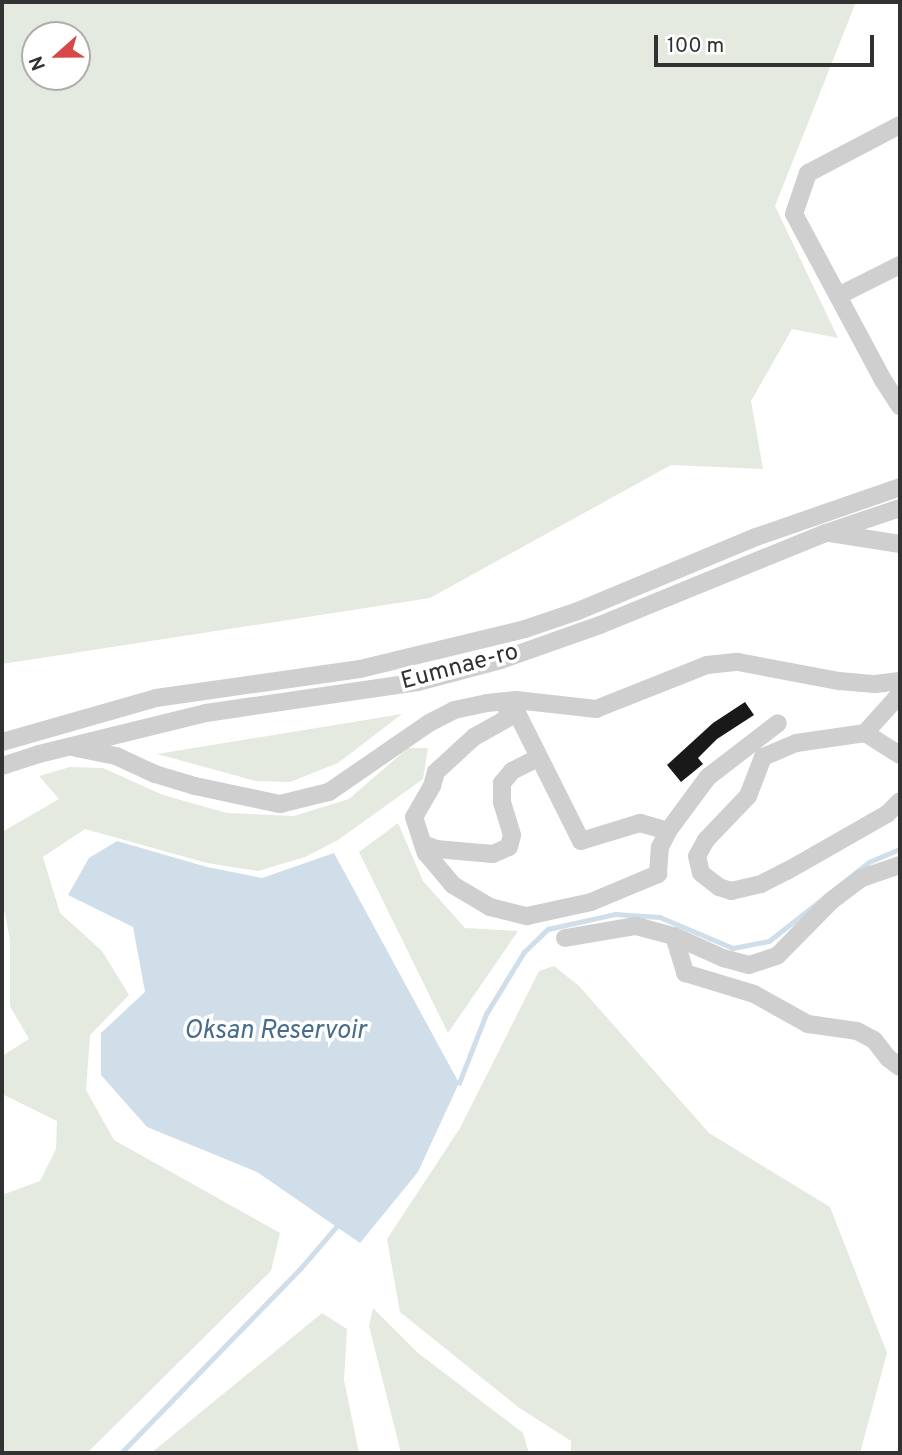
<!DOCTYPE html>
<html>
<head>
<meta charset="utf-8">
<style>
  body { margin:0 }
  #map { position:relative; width:902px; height:1455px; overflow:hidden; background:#fff; font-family:Overpass,sans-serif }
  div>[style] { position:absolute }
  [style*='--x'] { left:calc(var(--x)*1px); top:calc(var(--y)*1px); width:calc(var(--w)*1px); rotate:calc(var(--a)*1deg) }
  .green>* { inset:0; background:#e4eadf }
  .water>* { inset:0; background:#d0deea }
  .stream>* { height:4.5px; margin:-2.25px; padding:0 2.25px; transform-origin:2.25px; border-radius:2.25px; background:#d0deea }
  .building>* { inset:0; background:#191919 }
  .minor>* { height:18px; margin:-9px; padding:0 9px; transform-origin:9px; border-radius:9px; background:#cfcfcf }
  span { translate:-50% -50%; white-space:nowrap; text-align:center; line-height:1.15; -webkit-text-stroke:7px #fff; paint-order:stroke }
  .street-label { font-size:24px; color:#323232 }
  .water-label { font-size:26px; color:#466c8d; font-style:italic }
  .frame { position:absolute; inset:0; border:4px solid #323232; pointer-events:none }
  .north { position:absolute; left:21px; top:21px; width:70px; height:70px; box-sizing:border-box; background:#fff; border:2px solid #adadad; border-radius:50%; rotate:249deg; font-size:19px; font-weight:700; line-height:28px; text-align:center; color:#323232 }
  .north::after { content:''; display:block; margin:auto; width:24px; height:32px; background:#d64746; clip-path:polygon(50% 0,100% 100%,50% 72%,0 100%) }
  .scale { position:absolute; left:654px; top:35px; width:220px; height:32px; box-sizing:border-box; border:4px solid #323232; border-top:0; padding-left:9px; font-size:21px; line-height:24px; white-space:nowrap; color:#323232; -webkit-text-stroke:5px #fff; paint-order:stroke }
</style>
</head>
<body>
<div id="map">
  <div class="green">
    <div style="clip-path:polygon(evenodd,2px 2px,856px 2px,775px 206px,838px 338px,792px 329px,751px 401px,763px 469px,671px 465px,430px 598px,2px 664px,2px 2px,77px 35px,77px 77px,35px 77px,35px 35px,77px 35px)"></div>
    <div style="clip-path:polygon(402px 714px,338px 763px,290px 782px,256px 781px,157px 754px)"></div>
    <div style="clip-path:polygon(408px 748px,428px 748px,423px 779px,338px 840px,305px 857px,258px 871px,207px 863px,85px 829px,43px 857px,60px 913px,102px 951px,129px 995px,90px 1035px,86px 1090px,114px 1140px,280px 1233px,271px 1271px,87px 1453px,2px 1453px,2px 1195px,40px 1181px,56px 1149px,57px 1121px,2px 1094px,2px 1056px,29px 1039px,10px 1006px,10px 940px,2px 899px,2px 832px,59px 799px,39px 776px,70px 767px,103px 768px,163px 795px,227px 813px,294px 816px,349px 799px)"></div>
    <div style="clip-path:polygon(398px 823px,423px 881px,465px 928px,518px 931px,448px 1033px,359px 852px)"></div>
    <div style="clip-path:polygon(554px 966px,579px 986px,709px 1133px,830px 1207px,887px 1353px,860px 1453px,571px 1453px,571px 1441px,518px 1407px,400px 1312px,387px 1239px,460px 1128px,539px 971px)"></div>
    <div style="clip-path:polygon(373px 1308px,418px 1353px,523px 1433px,529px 1453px,401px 1453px,369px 1326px)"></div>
    <div style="clip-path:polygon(322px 1313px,347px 1329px,344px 1380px,359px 1453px,151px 1453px)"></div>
  </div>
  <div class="water">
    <div style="clip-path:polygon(117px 841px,207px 867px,262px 878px,334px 853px,459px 1083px,418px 1172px,360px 1243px,257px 1172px,147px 1127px,101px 1075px,101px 1033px,145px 992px,133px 927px,68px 895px,89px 858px)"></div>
  </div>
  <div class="stream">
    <div style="--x:459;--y:1083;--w:74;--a:-68.6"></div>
    <div style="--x:486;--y:1014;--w:73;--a:-58.5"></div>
    <div style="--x:524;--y:952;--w:33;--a:-44"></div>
    <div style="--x:548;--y:929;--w:69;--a:-12.6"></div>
    <div style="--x:615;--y:914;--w:45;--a:3.8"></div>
    <div style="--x:660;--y:917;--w:79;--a:23"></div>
    <div style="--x:733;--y:948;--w:37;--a:-11"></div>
    <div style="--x:769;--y:941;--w:127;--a:-38.3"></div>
    <div style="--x:869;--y:862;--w:34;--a:-23"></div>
    <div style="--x:121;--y:1453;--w:257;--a:-45.8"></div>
    <div style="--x:300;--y:1269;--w:55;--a:-49.4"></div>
  </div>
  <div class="building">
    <div style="clip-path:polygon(745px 702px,754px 715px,717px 739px,698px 758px,703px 764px,681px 782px,667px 765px,713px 723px)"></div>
  </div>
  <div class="minor">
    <div style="--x:900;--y:125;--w:104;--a:152.4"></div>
    <div style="--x:808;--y:173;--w:43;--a:108.9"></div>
    <div style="--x:794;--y:214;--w:188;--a:61.8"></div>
    <div style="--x:883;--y:380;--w:31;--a:57"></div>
    <div style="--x:838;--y:296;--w:69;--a:-26.6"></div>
    <div style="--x:830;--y:533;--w:71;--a:8.9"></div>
    <div style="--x:507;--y:710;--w:10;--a:17"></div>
    <div style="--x:517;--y:713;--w:143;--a:63.4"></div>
    <div style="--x:581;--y:841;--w:62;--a:-17"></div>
    <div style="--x:640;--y:823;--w:29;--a:16"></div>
    <div style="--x:517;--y:713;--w:49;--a:150.8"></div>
    <div style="--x:474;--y:737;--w:52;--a:137.4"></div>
    <div style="--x:436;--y:772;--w:15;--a:106"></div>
    <div style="--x:432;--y:786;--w:36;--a:120"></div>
    <div style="--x:414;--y:817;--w:38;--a:72"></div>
    <div style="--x:426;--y:853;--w:42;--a:49.8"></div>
    <div style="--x:453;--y:885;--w:43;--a:30.7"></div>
    <div style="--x:490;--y:907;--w:38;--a:14"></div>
    <div style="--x:527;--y:916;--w:66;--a:-12.3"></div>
    <div style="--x:591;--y:902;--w:73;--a:-22.7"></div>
    <div style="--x:658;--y:874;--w:27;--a:-86"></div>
    <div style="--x:660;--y:847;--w:18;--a:-63"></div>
    <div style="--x:668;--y:831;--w:67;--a:-53.5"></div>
    <div style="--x:708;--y:777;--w:88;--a:-37.6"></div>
    <div style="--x:865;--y:733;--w:52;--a:-48.1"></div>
    <div style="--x:2;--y:742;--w:160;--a:-15.9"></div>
    <div style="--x:156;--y:698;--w:206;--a:-8.1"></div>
    <div style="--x:360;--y:669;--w:170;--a:-13.6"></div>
    <div style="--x:525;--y:629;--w:56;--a:-18.8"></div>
    <div style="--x:578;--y:611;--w:193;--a:-22.6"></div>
    <div style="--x:756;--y:537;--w:152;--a:-19.1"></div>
    <div style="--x:76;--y:748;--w:41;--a:11.3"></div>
    <div style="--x:116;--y:756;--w:43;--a:24.8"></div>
    <div style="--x:155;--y:774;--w:42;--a:16.7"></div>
    <div style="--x:195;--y:786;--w:87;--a:12"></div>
    <div style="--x:280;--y:804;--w:50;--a:-13.8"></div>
    <div style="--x:329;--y:792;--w:121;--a:-34.6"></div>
    <div style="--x:429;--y:723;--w:28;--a:-27"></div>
    <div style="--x:454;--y:710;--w:34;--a:-12"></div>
    <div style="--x:487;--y:703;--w:29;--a:-6"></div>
    <div style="--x:516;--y:700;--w:81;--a:6.4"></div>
    <div style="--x:596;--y:709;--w:119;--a:-21.6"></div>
    <div style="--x:707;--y:665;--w:31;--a:-6"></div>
    <div style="--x:738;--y:662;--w:103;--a:10.7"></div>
    <div style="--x:839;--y:681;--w:36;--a:5"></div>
    <div style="--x:875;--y:684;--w:25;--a:-7"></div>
    <div style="--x:763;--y:757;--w:42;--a:111"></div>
    <div style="--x:748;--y:796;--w:61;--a:133.7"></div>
    <div style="--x:706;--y:840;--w:18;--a:119"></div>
    <div style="--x:697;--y:856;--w:17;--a:77"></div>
    <div style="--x:701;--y:873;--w:23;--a:38"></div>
    <div style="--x:719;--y:887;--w:13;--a:18"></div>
    <div style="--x:731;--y:891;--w:31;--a:-13"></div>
    <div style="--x:761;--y:884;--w:29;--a:-27"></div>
    <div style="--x:787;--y:871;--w:115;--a:-29.7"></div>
    <div style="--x:887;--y:814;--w:18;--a:-45"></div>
    <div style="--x:763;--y:757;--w:36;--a:-23"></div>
    <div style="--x:796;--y:743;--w:70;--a:-8.2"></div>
    <div style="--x:865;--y:733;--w:41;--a:32.2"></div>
    <div style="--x:2;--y:766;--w:39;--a:-18"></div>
    <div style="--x:39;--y:754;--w:172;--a:-13.8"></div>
    <div style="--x:206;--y:713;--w:214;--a:-8.3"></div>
    <div style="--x:418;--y:682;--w:86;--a:-14.8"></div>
    <div style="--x:501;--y:660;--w:105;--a:-19.5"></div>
    <div style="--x:600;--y:625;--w:244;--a:-22.2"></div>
    <div style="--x:826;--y:533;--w:78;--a:-18.7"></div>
    <div style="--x:423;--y:844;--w:14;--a:21"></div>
    <div style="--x:436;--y:849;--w:57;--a:5"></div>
    <div style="--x:493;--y:854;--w:17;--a:-24"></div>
    <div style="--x:509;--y:847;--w:12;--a:-76"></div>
    <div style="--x:512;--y:835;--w:34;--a:-107"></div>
    <div style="--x:502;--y:803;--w:20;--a:-90"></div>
    <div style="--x:502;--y:783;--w:16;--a:-50"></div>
    <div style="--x:512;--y:771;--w:30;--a:-27"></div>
    <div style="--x:674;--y:936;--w:39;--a:73"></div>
    <div style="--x:685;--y:973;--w:72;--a:16.9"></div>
    <div style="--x:754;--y:994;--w:62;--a:29.1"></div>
    <div style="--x:808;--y:1024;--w:49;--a:8.1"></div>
    <div style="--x:857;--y:1031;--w:19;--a:28"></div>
    <div style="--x:874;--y:1040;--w:23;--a:52"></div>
    <div style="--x:888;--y:1058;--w:15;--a:37"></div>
    <div style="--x:565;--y:938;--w:72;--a:-9.6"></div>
    <div style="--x:636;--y:926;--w:39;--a:15"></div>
    <div style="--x:674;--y:936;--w:54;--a:24.2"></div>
    <div style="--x:723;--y:958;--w:27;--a:15"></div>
    <div style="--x:749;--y:965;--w:29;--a:-18"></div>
    <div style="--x:777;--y:956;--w:77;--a:-45.5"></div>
    <div style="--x:831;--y:901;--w:39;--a:-37"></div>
    <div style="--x:862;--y:878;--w:40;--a:-18.9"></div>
  </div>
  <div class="street-label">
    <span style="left:460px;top:668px;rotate:-15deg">Eumnae-ro</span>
  </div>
  <div class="water-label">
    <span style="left:275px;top:1032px">Oksan Reservoir</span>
  </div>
  <div class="frame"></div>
  <div class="north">N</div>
  <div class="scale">100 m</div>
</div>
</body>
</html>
